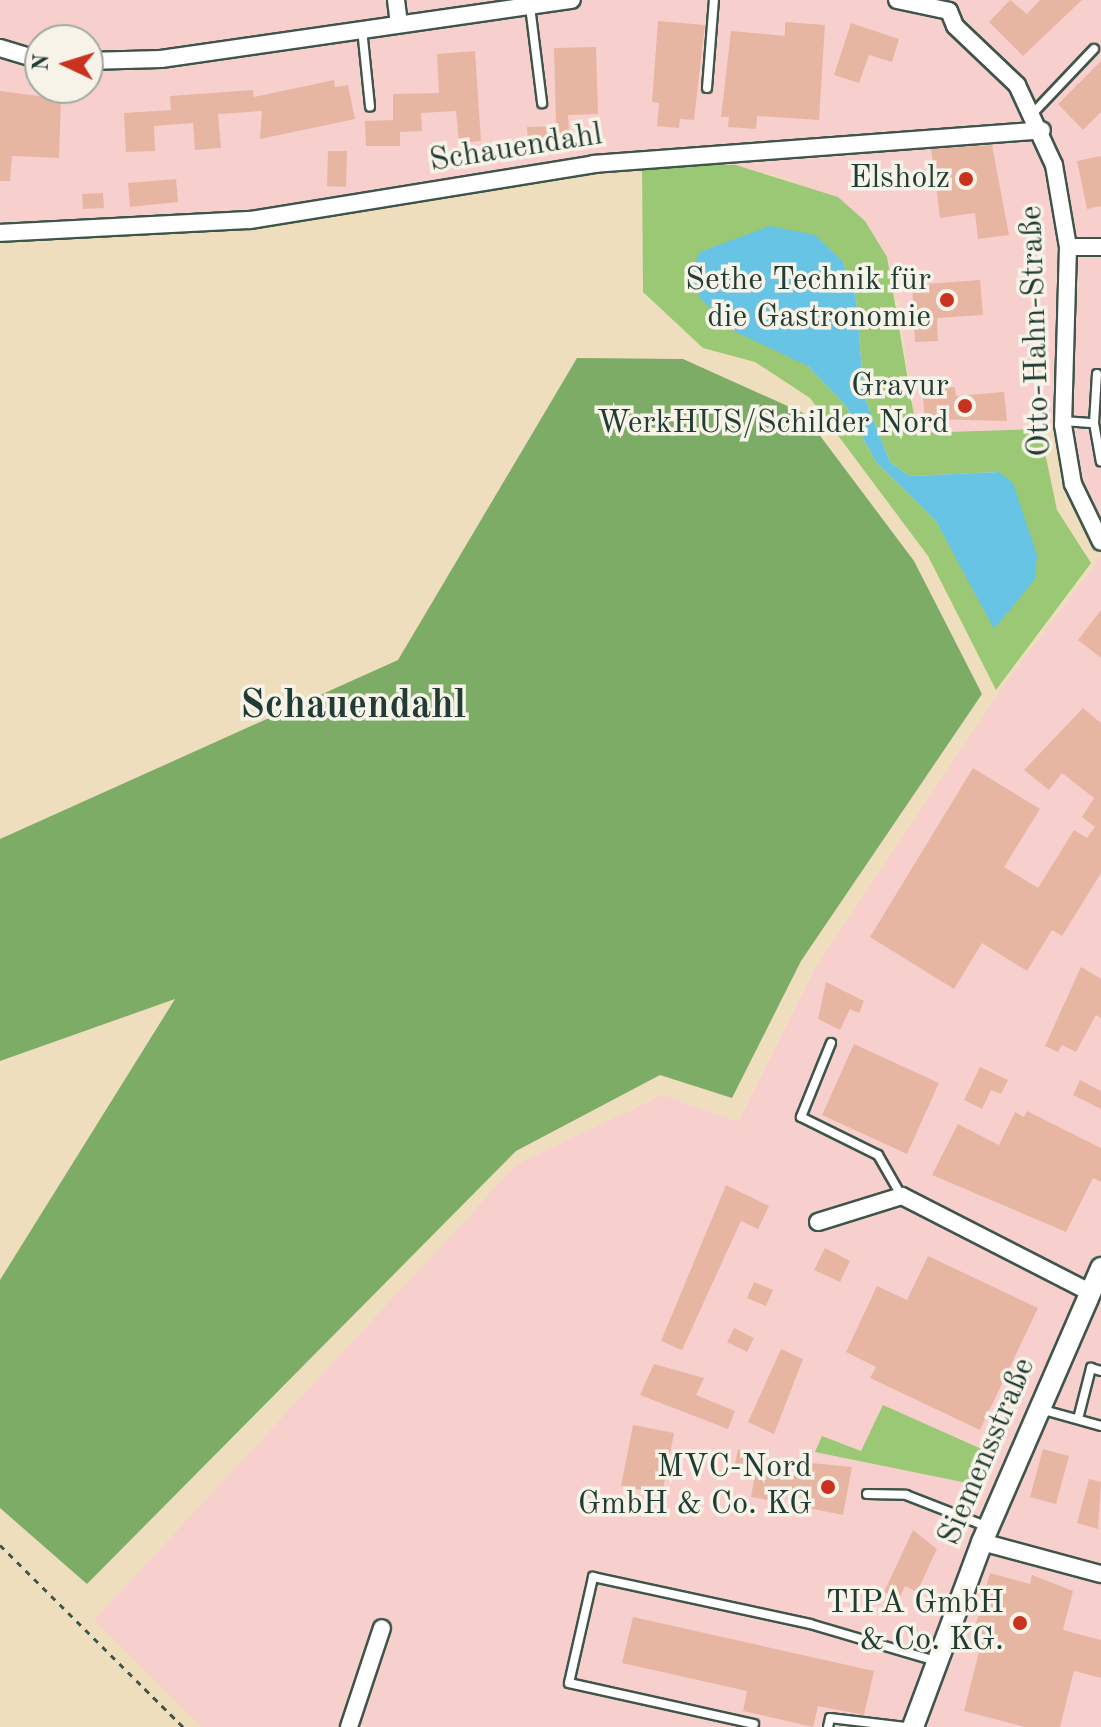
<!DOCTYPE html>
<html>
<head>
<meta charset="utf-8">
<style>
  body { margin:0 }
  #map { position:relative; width:1101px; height:1727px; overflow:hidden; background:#efdebe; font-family:"Old Standard TT",serif }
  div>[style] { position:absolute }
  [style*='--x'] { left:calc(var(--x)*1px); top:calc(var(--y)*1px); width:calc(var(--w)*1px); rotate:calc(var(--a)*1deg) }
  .built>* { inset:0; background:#f7d0ce }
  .green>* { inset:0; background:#9bc875 }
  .forest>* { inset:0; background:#7cac66 }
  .water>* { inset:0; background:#67c4e5 }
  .building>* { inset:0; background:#e7b6a2 }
  .path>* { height:3px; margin-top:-1.5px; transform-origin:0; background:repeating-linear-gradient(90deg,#3e5549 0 6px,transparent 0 12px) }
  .roads { filter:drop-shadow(2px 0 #3e5549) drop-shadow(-2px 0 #3e5549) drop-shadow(0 2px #3e5549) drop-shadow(0 -2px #3e5549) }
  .service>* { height:8px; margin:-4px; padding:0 4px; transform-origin:4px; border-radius:4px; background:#fff }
  .minor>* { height:16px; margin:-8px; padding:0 8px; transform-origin:8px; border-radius:8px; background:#fff }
  .tertiary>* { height:20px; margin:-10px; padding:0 10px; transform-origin:10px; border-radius:10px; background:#fff }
  .dots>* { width:22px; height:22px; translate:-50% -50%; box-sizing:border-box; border:4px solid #f7f3e8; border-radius:50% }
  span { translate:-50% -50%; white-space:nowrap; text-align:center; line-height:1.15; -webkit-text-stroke:7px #f7f3e8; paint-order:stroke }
  .street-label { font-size:32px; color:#1f3d34 }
  .poi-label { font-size:32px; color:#1f3d34 }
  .right { translate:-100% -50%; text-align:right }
  .district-label { font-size:40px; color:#1f3d34; font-weight:700 }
  .north { position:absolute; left:24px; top:24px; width:80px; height:80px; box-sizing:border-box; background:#f7f3e8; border:2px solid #a1aaa0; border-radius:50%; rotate:274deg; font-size:22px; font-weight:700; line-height:32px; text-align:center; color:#1f3d34 }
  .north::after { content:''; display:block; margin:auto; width:28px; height:36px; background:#c8321e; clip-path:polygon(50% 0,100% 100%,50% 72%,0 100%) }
</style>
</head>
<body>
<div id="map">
  <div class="built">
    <div style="clip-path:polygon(evenodd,0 0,1101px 0,1101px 532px,1080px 483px,1069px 429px,916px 433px,899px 302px,791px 180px,736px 165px,642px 163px,238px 215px,0 228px,0 0,40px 40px,88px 40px,88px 88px,40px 88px,40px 40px)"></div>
    <div style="clip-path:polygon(1101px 556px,1101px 1727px,202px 1727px,94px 1620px,517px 1164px,663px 1095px,738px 1122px,816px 966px,1000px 690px)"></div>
  </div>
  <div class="green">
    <div style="clip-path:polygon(evenodd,642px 163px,736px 165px,838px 197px,865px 221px,887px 257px,917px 433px,1040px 429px,1057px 510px,1091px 563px,996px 690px,928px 556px,810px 398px,755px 362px,703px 348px,643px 292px,642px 163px,843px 262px,856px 298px,864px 396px,890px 462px,909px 476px,999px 472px,995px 628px,936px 521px,876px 462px,846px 406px,808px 366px,843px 262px)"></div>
    <div style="clip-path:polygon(883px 1405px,995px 1455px,982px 1486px,815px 1452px,822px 1436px,861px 1451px)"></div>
  </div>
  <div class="forest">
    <div style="clip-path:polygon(577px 358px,683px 359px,803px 413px,914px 561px,982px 694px,801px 961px,732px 1098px,660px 1075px,516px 1151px,87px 1584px,0 1508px,0 1280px,175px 999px,0 1061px,0 839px,398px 660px)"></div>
  </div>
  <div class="water">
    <div style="clip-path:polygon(770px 226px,815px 235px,843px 262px,856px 298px,864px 396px,890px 462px,909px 476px,999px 472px,1013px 483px,1037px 555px,1035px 579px,994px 629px,936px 521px,876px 462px,846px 406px,808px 366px,734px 331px,699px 297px,692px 269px,700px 252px)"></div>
  </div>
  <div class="building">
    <div style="clip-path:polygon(1010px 0,1027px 14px,1040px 0,1082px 0,1023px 56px,989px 22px)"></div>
    <div style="clip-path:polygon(658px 21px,705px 25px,694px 120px,680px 119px,679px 128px,657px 126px,659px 103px,652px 102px)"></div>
    <div style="clip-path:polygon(785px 22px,825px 25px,819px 120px,757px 116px,756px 129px,728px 127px,729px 117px,721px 117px,731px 31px,785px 36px)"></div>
    <div style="clip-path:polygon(851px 23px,899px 39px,892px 62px,869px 55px,859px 83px,834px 75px)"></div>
    <div style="clip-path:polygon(596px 47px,598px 114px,568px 115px,570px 146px,528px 148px,527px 127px,556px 126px,554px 48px)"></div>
    <div style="clip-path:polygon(475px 51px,481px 141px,459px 143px,456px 111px,421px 113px,422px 131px,400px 132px,400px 146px,366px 146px,365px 121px,393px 120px,393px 94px,439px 93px,437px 54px)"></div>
    <div style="clip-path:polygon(1101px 61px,1101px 112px,1083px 130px,1058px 104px)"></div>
    <div style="clip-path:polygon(334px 80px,335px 87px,348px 85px,355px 119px,260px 139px,262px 111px,218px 114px,221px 148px,195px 150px,193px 123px,154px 126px,155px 151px,126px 152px,124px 113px,171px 110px,170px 96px,253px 90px,254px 97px)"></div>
    <div style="clip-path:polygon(0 91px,61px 99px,59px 158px,12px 156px,10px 181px,0 181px)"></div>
    <div style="clip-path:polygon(992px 145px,1009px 235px,978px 239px,975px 213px,940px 218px,931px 149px)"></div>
    <div style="clip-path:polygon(328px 151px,347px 151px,346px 187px,327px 186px)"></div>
    <div style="clip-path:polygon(1101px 156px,1101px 206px,1087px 209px,1077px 161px)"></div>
    <div style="clip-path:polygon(176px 179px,178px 202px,130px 207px,128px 183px)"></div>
    <div style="clip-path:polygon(103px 193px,104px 208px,83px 209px,82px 194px)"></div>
    <div style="clip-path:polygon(980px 280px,983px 315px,937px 318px,938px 341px,915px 342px,912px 285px)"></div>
    <div style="clip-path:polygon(955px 387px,956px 396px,1004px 392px,1007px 421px,925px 419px,922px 389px)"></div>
    <div style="clip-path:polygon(1101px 610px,1101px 658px,1078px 640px)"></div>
    <div style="clip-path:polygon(1083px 708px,1101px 723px,1101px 873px,1062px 936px,1052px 930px,1027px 971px,982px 943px,954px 989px,870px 937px,973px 768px,1040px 809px,1004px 867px,1038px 888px,1074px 830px,1087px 838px,1095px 827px,1082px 817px,1094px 798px,1062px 773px,1049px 790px,1024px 770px)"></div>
    <div style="clip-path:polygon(1081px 967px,1101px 979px,1101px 1018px,1096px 1015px,1076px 1052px,1062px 1045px,1058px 1052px,1045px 1046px)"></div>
    <div style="clip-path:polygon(826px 982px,864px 1001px,859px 1013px,850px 1009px,840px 1030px,818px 1019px)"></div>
    <div style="clip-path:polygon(854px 1044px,939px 1083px,907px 1154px,822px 1115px)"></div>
    <div style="clip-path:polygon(980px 1067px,1008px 1080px,1001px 1094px,991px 1090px,982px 1109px,964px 1100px)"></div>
    <div style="clip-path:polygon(1080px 1080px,1101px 1091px,1101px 1109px,1073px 1095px)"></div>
    <div style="clip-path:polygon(1027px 1111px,1101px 1148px,1101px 1182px,1093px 1178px,1066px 1232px,932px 1175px,958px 1124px,999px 1145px,1015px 1112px,1024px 1117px)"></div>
    <div style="clip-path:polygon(726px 1185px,769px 1206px,758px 1229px,741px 1221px,682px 1350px,661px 1341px)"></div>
    <div style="clip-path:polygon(825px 1248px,850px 1261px,840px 1282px,814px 1270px)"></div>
    <div style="clip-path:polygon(928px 1256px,1038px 1308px,980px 1430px,870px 1378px,876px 1367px,846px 1352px,877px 1286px,907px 1300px)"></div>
    <div style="clip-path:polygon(754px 1282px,773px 1290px,766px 1306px,747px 1298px)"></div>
    <div style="clip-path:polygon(734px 1328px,754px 1338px,747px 1352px,727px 1342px)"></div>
    <div style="clip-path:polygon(781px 1349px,803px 1359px,774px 1434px,748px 1422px)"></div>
    <div style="clip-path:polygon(654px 1364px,704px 1378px,696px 1395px,735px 1411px,728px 1429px,640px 1395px)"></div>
    <div style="clip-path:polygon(633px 1425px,674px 1433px,662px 1494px,621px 1486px)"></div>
    <div style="clip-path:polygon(738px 1449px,765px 1454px,763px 1469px,735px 1464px)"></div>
    <div style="clip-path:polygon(1043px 1449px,1069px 1456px,1056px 1504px,1030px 1497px)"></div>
    <div style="clip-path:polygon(811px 1463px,852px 1467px,843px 1515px,803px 1507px,805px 1494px,775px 1489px,773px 1501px,751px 1497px,756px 1468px,808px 1478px)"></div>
    <div style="clip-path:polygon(1089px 1479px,1101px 1482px,1098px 1529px,1077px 1523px)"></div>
    <div style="clip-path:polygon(913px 1530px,937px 1549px,917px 1592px,905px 1586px,899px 1599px,884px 1592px)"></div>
    <div style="clip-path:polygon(990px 1573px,1030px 1584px,1032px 1575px,1073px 1591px,1063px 1630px,1101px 1640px,1101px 1678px,1074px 1671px,1060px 1727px,1025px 1727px,964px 1711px,981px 1644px,971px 1642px)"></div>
    <div style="clip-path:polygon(633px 1617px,874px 1671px,864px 1715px,818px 1706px,813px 1727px,743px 1711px,747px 1691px,622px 1663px)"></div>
  </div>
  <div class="path">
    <div style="--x:0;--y:1545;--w:258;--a:44.8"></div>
  </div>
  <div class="roads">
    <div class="service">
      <div style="--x:530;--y:6;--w:98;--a:82.9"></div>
      <div style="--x:362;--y:29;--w:78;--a:84.1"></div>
      <div style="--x:707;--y:88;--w:88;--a:-85.5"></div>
      <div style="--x:1034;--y:112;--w:87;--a:-46.4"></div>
      <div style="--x:1063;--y:421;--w:31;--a:4"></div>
      <div style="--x:1094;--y:423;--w:39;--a:80"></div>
      <div style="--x:1094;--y:423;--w:49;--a:-86.5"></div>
      <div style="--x:831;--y:1043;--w:80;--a:112.1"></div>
      <div style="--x:801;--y:1117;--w:86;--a:26.3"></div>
      <div style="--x:878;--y:1155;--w:46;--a:60.1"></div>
      <div style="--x:1040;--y:1409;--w:63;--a:15.6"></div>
      <div style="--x:1078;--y:1419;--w:53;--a:-75.7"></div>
      <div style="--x:1091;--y:1368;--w:10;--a:17"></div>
      <div style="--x:867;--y:1494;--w:39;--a:1"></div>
      <div style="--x:906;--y:1495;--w:88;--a:21.3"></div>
      <div style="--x:754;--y:1724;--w:189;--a:-167.5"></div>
      <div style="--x:569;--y:1683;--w:109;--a:-77.2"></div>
      <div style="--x:593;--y:1577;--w:222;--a:12.2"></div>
      <div style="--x:810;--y:1624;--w:131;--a:16.4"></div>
      <div style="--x:828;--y:1727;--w:9;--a:-77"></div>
      <div style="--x:830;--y:1718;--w:76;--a:6.8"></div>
    </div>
    <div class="minor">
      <div style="--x:396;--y:0;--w:23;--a:83"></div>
      <div style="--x:897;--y:0;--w:53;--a:11.9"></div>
      <div style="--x:949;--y:11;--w:16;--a:68"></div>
      <div style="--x:955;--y:26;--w:86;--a:43.6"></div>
      <div style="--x:1017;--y:85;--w:88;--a:65.2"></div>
      <div style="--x:1054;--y:165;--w:83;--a:80.3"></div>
      <div style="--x:1068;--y:247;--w:178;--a:91.6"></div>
      <div style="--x:1063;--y:425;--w:60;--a:80.4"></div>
      <div style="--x:1073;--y:484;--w:64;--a:64.2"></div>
      <div style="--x:0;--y:48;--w:42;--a:16.7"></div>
      <div style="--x:88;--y:61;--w:73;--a:-1.6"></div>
      <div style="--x:161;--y:59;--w:415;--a:-8.2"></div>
      <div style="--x:0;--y:233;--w:250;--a:-3"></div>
      <div style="--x:250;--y:220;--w:349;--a:-9.2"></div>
      <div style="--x:594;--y:164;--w:449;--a:-4.3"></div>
      <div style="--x:1068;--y:247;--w:33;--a:0"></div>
      <div style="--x:818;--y:1222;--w:88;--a:-17.2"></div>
      <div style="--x:902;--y:1196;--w:209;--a:27.1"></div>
      <div style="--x:982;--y:1542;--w:123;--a:15.1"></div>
      <div style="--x:349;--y:1727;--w:104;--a:-71.6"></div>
    </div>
    <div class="tertiary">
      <div style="--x:913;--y:1727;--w:197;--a:-69.5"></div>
      <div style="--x:982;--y:1542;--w:299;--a:-66.5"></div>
    </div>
  </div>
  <div class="dots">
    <div style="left:966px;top:179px;background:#c8321e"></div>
    <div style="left:947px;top:300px;background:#c8321e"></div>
    <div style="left:965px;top:406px;background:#c8321e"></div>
    <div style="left:828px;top:1487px;background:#c8321e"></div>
    <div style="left:1020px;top:1623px;background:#c8321e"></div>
  </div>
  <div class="street-label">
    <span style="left:516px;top:149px;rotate:-9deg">Schauendahl</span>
    <span style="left:1037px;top:331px;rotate:-92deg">Otto-Hahn-Straße</span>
    <span style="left:988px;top:1452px;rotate:-67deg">Siemensstraße</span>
  </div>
  <div class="poi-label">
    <span class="right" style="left:950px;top:179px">Elsholz</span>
    <span class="right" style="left:931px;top:300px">Sethe Technik für<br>die Gastronomie</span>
    <span class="right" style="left:949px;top:406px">Gravur<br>WerkHUS/Schilder Nord</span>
    <span class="right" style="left:812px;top:1487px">MVC-Nord<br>GmbH &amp; Co. KG</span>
    <span class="right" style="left:1004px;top:1623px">TIPA GmbH<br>&amp; Co. KG.</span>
  </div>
  <div class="district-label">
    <span style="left:353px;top:707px">Schauendahl</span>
  </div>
  <div class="north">N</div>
</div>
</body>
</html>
